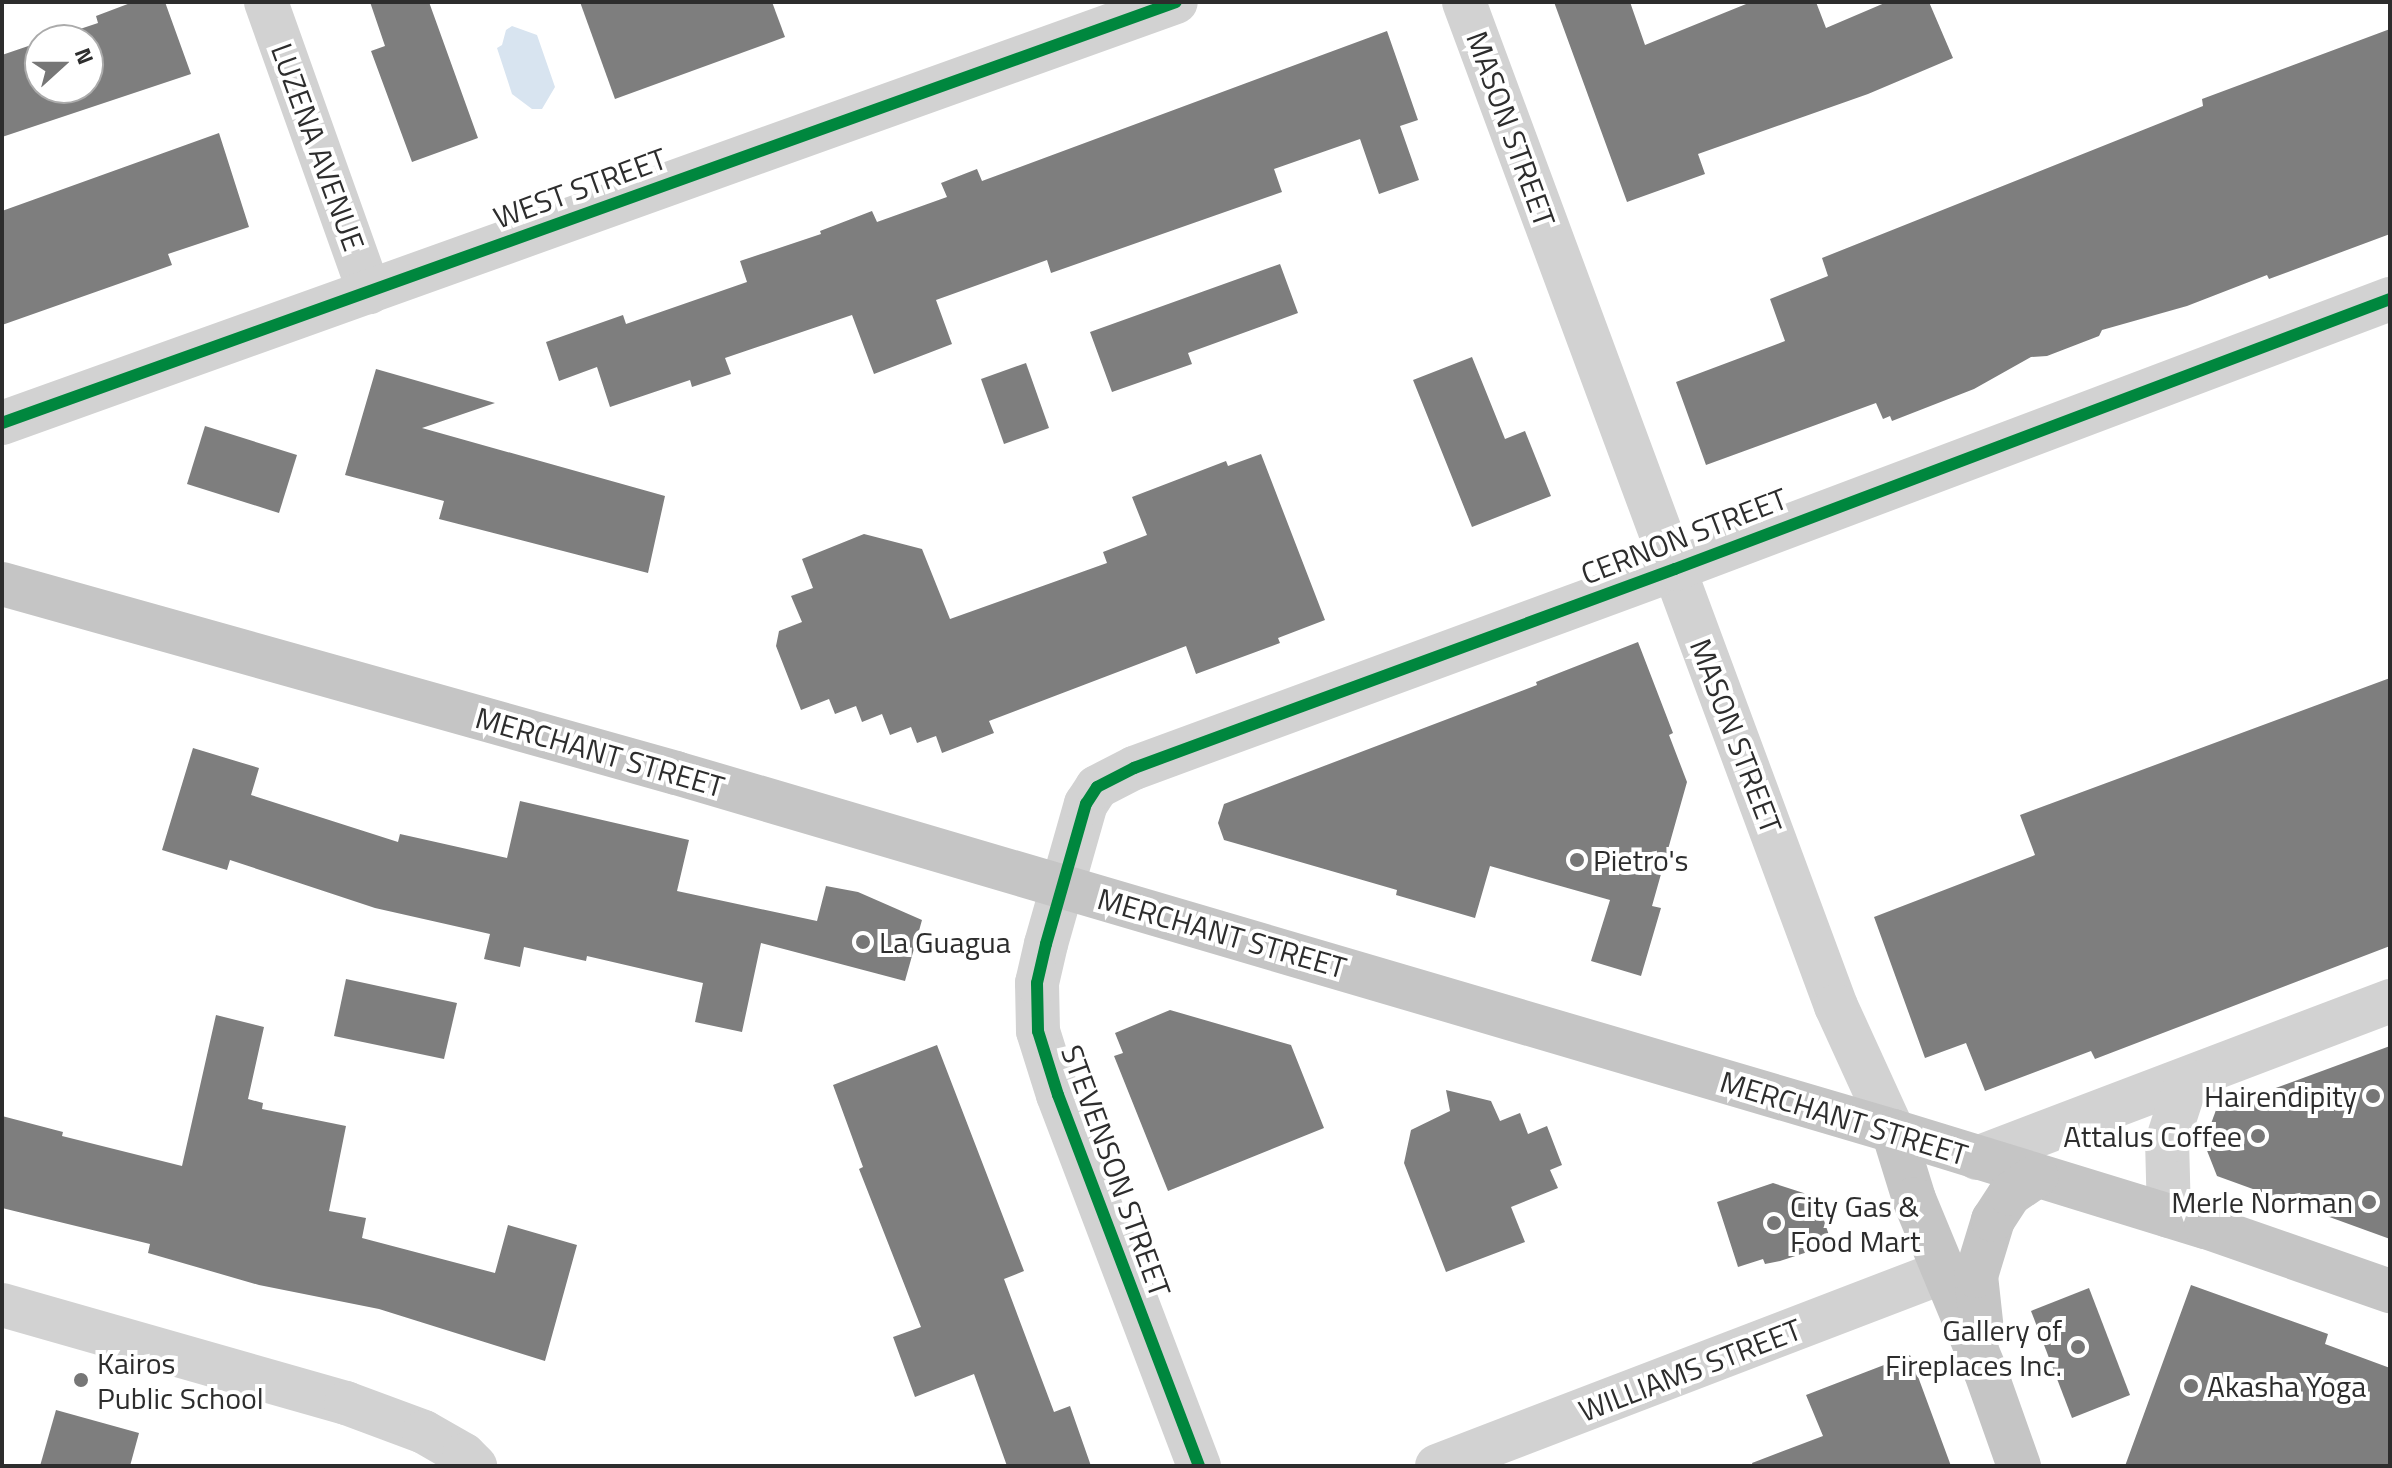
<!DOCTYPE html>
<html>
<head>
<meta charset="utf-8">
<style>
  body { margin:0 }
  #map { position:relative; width:2392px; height:1468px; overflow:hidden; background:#fff; font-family:"Titillium Web",sans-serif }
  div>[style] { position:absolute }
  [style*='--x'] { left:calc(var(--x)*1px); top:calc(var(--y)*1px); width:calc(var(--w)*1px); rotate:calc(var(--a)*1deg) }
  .water>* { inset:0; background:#d8e4f0 }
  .building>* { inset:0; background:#7e7e7e }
  .minor>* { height:44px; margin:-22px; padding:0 22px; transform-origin:22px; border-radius:22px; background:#d2d2d2 }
  .major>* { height:44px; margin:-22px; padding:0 22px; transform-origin:22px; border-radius:22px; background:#c5c5c5 }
  .cycleway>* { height:12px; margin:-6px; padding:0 6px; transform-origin:6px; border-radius:6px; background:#00873e }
  .dots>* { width:22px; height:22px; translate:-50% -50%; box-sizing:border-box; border:4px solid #fff; border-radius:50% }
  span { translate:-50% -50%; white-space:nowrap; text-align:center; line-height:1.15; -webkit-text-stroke:8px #fff; paint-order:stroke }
  .street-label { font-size:30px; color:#2d2d2d }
  .poi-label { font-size:30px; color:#2d2d2d }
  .left { translate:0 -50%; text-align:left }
  .right { translate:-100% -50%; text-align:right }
  .frame { position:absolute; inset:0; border:4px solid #2d2d2d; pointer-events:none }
  .north { position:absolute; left:24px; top:24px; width:80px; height:80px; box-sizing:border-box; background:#fff; border:2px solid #ababab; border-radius:50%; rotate:69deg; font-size:22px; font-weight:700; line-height:32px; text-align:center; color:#2d2d2d }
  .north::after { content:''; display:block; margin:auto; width:28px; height:36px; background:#767676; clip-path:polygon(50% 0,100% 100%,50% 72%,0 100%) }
</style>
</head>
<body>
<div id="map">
  <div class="water">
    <div style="clip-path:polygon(512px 26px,537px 35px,555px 87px,542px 109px,532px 109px,512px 94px,497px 48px,502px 45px,506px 30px)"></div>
  </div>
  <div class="building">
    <div style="clip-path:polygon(133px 2px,165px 2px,191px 74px,2px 137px,2px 55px,40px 42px,40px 88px,88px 88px,88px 40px,47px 40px,98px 23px,96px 16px)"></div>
    <div style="clip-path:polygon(370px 2px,429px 2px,478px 138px,412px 162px,371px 51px,385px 46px)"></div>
    <div style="clip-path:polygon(580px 2px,772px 2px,785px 37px,615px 99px)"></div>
    <div style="clip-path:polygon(1554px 2px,1630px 2px,1645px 45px,1751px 2px,1816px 2px,1826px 28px,1887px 2px,1929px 2px,1953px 58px,1868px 94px,1698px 154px,1705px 174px,1627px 202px)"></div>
    <div style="clip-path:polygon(2390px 29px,2390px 234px,2269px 279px,2267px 275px,2187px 306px,2102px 330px,2099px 336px,2047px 356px,2031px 357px,1974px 389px,1892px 421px,1890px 416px,1883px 419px,1876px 403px,1706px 465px,1676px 382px,1785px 341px,1770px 299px,1828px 276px,1822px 258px,2203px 106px,2202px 99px)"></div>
    <div style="clip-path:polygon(1387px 31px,1418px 120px,1400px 126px,1419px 180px,1379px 194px,1360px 139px,1274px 169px,1282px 192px,1051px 273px,1047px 260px,936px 300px,952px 344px,874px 374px,852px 315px,725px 358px,731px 374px,692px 387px,690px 380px,610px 407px,597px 367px,559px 381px,546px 342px,623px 315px,626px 324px,747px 282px,740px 261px,821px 234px,820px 231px,872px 211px,877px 222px,947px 197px,941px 183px,977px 169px,982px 181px)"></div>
    <div style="clip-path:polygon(219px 133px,249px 227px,168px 254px,172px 265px,2px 325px,2px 211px)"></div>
    <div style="clip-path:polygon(1280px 264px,1298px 313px,1188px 353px,1192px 364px,1112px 392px,1090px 332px)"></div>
    <div style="clip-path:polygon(1472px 357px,1505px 439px,1525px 431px,1551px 496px,1472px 527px,1413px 380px)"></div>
    <div style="clip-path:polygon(1026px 363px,1049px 428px,1004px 444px,981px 379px)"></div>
    <div style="clip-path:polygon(376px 369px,495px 403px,422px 428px,665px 496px,648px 573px,439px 519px,444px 501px,345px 475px)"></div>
    <div style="clip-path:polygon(205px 426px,297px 455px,279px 513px,187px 484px)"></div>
    <div style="clip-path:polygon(1261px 454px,1325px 620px,1278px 638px,1280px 643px,1196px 674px,1186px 646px,989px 721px,994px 733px,942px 753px,936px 736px,917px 743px,911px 727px,890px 735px,882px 714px,862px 722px,856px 706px,835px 714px,829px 699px,801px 710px,776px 646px,779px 631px,802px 622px,791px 596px,813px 588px,802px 559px,864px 534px,922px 549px,950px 619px,1107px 563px,1103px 552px,1147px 535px,1132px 497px,1226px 461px,1228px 466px)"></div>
    <div style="clip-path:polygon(1638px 642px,1673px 733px,1669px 735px,1687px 782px,1652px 906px,1661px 908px,1641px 976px,1591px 961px,1610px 900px,1490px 866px,1475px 918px,1396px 895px,1397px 890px,1224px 840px,1218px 823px,1224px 804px,1537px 685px,1536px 682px)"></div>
    <div style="clip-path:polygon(2390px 678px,2390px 946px,2095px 1059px,2091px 1051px,1985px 1091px,1966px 1043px,1925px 1058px,1874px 917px,2035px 855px,2020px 815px)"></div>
    <div style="clip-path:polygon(193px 748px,259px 768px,251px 795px,398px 842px,400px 834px,507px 858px,520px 801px,689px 840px,677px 891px,817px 921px,826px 886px,858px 892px,922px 920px,905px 981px,761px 943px,742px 1032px,695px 1022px,703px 983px,587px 956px,586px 961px,524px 947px,520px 967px,484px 959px,490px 934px,375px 908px,230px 860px,227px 870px,162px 850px)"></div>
    <div style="clip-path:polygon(346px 979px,457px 1003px,444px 1059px,334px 1036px)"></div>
    <div style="clip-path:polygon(1170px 1010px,1291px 1045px,1324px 1128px,1168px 1191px,1114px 1056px,1123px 1053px,1115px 1033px)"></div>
    <div style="clip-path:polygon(216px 1015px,264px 1027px,248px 1099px,263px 1103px,262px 1109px,346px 1126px,329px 1211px,366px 1218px,362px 1238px,495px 1273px,508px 1225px,577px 1245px,545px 1361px,379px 1309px,259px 1285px,148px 1253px,150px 1244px,2px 1208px,2px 1116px,63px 1132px,62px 1136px,182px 1166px)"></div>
    <div style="clip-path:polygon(937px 1045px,1024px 1271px,1004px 1279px,1054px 1412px,1070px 1406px,1091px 1466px,1007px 1466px,974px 1374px,915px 1397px,893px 1337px,921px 1327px,859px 1169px,863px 1167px,833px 1085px)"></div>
    <div style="clip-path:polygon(2390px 1046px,2390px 1239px,2217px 1176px,2204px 1143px,2216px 1110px)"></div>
    <div style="clip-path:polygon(1446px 1090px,1491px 1101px,1500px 1121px,1520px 1113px,1528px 1134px,1547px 1126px,1562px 1165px,1550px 1170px,1558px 1188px,1511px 1207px,1525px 1242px,1446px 1272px,1404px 1163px,1411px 1130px,1450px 1111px)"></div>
    <div style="clip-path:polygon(1773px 1183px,1816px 1197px,1832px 1244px,1780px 1261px,1765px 1264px,1763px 1259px,1738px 1267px,1717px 1202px)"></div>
    <div style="clip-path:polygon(2191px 1285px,2328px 1334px,2325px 1344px,2390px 1368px,2390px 1466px,2125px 1466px)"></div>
    <div style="clip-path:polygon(2089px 1288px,2130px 1395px,2072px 1418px,2031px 1311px)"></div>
    <div style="clip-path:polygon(1910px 1355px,1951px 1466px,1753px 1466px,1752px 1463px,1823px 1436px,1806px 1395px)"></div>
    <div style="clip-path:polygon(56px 1410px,139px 1433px,130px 1466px,40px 1466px)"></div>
  </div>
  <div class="minor">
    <div style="--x:266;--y:2;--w:308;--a:70.4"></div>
    <div style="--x:1464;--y:2;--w:1071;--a:69.67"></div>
    <div style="--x:1836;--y:1006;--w:137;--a:65.5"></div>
    <div style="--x:2;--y:423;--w:1247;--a:-19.73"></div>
    <div style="--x:1977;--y:1158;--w:442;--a:-20.8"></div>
    <div style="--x:2169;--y:1216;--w:74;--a:-91.5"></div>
    <div style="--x:2167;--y:1142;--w:65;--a:-72.1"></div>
    <div style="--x:2;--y:1305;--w:358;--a:15.9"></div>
    <div style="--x:346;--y:1403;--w:83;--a:20.4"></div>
    <div style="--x:424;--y:1432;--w:46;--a:29.9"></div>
    <div style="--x:464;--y:1455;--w:16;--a:45"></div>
    <div style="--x:1199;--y:1466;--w:397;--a:-110.8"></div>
    <div style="--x:1058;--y:1095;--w:67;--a:-107.4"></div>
    <div style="--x:1038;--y:1031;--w:48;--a:-91.2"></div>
    <div style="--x:1037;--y:983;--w:40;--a:-77"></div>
    <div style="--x:1046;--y:944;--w:146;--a:-74.1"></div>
    <div style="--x:1086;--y:804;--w:20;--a:-57"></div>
    <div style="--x:1097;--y:787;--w:42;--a:-27.2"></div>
    <div style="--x:1134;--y:768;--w:576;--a:-20.2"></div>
    <div style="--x:1675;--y:569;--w:764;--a:-20.69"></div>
    <div style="--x:1437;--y:1466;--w:542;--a:-20.98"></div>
  </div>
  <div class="major">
    <div style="--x:2;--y:584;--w:700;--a:15.66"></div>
    <div style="--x:676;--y:773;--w:1269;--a:16.39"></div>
    <div style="--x:1893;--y:1131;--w:327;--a:17.1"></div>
    <div style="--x:2206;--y:1227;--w:195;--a:19.2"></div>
    <div style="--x:1893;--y:1131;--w:71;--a:72.8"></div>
    <div style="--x:1914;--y:1199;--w:188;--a:67.5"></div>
    <div style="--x:1986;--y:1373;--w:99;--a:70.5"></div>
    <div style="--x:1982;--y:1331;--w:55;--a:-96.2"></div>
    <div style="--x:1976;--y:1276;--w:59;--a:-73.1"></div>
    <div style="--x:1993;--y:1220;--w:31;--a:-57"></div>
    <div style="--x:2010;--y:1194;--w:32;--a:-34"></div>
  </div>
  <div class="cycleway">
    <div style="--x:2;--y:423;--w:1247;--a:-19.73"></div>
    <div style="--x:1199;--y:1466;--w:397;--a:-110.8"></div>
    <div style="--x:1058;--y:1095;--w:67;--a:-107.4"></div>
    <div style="--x:1038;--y:1031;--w:48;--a:-91.2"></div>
    <div style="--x:1037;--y:983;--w:40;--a:-77"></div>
    <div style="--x:1046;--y:944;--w:146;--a:-74.1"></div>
    <div style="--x:1086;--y:804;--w:20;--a:-57"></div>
    <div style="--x:1097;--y:787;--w:42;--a:-27.2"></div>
    <div style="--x:1134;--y:768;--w:576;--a:-20.2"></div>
    <div style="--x:1675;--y:569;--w:764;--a:-20.69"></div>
  </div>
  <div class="dots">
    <div style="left:1577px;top:860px;background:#767676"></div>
    <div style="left:863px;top:942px;background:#767676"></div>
    <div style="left:2373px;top:1096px;background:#767676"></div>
    <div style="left:2258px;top:1136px;background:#767676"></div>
    <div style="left:2369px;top:1202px;background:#767676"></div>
    <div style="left:1774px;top:1223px;background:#767676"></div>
    <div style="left:2078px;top:1347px;background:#767676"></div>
    <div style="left:81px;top:1380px;background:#767676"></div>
    <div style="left:2191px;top:1386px;background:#767676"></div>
  </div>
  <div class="street-label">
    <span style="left:1511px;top:129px;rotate:70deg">MASON STREET</span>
    <span style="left:318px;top:147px;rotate:70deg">LUZENA AVENUE</span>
    <span style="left:580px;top:188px;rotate:-20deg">WEST STREET</span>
    <span style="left:1684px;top:536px;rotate:-21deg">CERNON STREET</span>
    <span style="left:1736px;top:736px;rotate:69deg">MASON STREET</span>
    <span style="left:600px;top:752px;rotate:16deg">MERCHANT STREET</span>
    <span style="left:1222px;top:933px;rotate:16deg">MERCHANT STREET</span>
    <span style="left:1844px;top:1118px;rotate:17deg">MERCHANT STREET</span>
    <span style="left:1116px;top:1171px;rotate:70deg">STEVENSON STREET</span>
    <span style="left:1690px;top:1370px;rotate:-21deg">WILLIAMS STREET</span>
  </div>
  <div class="poi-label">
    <span class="left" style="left:1593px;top:860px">Pietro's</span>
    <span class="left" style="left:879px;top:942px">La Guagua</span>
    <span class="right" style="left:2357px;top:1096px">Hairendipity</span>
    <span class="right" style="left:2242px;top:1136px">Attalus Coffee</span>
    <span class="right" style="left:2353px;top:1202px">Merle Norman</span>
    <span class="left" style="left:1790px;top:1223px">City Gas &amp;<br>Food Mart</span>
    <span class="right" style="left:2062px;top:1347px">Gallery of<br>Fireplaces Inc.</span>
    <span class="left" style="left:97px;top:1380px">Kairos<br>Public School</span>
    <span class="left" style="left:2207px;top:1386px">Akasha Yoga</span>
  </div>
  <div class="frame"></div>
  <div class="north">N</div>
</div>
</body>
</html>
